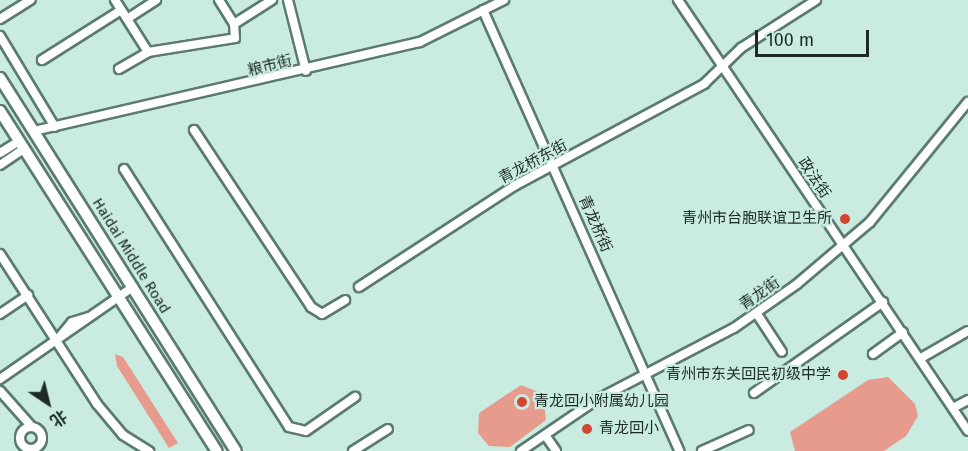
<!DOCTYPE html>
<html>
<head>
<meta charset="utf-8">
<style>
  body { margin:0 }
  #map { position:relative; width:968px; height:451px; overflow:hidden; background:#c9ebe0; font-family:"Fira Sans","Noto Sans SC",sans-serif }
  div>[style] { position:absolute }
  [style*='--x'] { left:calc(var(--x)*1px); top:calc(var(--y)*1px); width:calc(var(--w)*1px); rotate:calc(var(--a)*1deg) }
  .green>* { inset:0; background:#e69b8d }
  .roads { filter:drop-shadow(2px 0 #5b7a71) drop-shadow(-2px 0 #5b7a71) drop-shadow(0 2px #5b7a71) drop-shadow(0 -2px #5b7a71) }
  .minor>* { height:8px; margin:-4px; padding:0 4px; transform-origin:4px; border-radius:4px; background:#fff }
  .minor>.ring { margin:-4px; padding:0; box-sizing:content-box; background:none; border:8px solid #fff; border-radius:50% }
  .major>* { height:10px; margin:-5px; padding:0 5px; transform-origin:5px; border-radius:5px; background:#fff }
  .dots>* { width:16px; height:16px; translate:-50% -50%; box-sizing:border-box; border:3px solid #c9ebe0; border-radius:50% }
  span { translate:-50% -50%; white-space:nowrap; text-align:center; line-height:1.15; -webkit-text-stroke:4.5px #c9ebe0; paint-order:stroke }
  .street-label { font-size:15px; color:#1d2a26 }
  .poi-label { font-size:15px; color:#1d2a26 }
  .right { translate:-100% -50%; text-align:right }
  .left { translate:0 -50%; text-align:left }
  .north { position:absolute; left:18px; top:373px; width:60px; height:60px; -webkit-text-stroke:4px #c9ebe0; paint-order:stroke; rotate:145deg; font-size:16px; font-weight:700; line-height:24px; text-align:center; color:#1d2a26 }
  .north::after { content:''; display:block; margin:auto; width:21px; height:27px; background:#1d2a26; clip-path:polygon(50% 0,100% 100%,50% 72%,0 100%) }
  .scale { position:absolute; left:755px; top:30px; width:114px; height:27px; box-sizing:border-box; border:3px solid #1d2a26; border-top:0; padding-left:8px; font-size:18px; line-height:21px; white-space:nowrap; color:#1d2a26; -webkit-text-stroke:4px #c9ebe0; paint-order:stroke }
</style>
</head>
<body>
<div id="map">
  <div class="green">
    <div style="clip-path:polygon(115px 354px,123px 357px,178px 443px,169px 448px,117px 366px)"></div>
    <div style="clip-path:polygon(888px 377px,915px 404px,918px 416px,906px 436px,884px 451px,795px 451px,790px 432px,868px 380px)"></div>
    <div style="clip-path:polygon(521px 385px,543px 394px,546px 420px,510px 447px,489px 446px,478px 433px,479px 413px)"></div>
  </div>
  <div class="roads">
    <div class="minor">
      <div style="--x:115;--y:0;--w:62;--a:57.6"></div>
      <div style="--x:219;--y:0;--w:28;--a:58"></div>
      <div style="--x:288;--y:0;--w:73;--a:75.8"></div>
      <div style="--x:678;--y:0;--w:519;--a:56.07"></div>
      <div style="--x:483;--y:10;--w:483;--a:66"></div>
      <div style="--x:130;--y:17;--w:31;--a:-33"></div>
      <div style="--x:0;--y:19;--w:36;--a:-32"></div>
      <div style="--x:0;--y:36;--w:106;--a:58.9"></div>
      <div style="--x:42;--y:60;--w:93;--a:-32.3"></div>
      <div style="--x:119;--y:69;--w:34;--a:-30"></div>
      <div style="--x:148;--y:52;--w:88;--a:-9.1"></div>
      <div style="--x:235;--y:38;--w:14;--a:-94"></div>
      <div style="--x:234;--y:24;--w:45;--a:-32.3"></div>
      <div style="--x:194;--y:130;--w:212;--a:56.5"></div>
      <div style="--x:311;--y:307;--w:13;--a:32"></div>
      <div style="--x:322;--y:314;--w:27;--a:-31"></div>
      <div style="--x:34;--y:131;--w:396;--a:-13"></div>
      <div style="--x:420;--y:42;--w:94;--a:-26.6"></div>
      <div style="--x:0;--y:153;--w:22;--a:-32"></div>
      <div style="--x:0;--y:165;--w:29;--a:-34"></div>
      <div style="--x:124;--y:169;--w:306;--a:57.4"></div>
      <div style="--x:289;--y:427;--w:17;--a:13"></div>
      <div style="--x:306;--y:431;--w:60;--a:-34.8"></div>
      <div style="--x:0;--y:254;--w:179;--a:57.1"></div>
      <div style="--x:97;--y:404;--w:40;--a:50"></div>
      <div style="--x:123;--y:435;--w:31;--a:32"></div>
      <div style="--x:359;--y:287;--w:185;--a:-33.1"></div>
      <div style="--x:514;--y:186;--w:216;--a:-28.2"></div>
      <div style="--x:704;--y:84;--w:52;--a:-44.2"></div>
      <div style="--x:741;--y:48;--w:89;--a:-32.6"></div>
      <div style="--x:0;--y:314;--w:34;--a:-34"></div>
      <div style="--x:757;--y:314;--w:45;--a:56.7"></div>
      <div style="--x:57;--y:340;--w:23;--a:-50"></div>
      <div style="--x:72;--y:322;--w:17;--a:-17"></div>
      <div style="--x:873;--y:354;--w:37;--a:-36"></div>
      <div style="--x:921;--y:358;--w:54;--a:-29.9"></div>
      <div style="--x:0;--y:379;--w:162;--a:-34.7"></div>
      <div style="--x:0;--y:391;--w:48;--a:48.4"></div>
      <div style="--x:754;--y:393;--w:158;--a:-35.2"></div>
      <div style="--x:953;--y:408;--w:17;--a:-28"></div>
      <div class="ring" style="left:20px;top:427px;width:14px;height:14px"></div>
      <div style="--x:545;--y:435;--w:19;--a:55"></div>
      <div style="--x:353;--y:451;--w:41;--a:-32.2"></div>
      <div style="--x:521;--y:451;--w:91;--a:-34.2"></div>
      <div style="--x:596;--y:400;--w:156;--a:-27.6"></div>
      <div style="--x:734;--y:328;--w:77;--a:-34.9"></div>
      <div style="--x:797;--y:284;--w:96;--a:-40.3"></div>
      <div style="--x:870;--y:222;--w:155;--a:-50.8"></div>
      <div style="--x:702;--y:451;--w:51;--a:-24.1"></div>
    </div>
    <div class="major">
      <div style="--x:0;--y:78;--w:441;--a:57.7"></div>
      <div style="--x:0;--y:111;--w:403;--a:57.5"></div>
    </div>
  </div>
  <div class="dots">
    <div style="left:845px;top:219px;background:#d24531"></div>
    <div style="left:843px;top:375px;background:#d24531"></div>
    <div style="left:522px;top:402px;background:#d24531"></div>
    <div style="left:587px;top:429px;background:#d24531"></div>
  </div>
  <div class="street-label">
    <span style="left:270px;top:66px;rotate:-14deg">粮市街</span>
    <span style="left:533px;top:162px;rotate:-28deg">青龙桥东街</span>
    <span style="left:814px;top:178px;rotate:56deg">政法街</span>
    <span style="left:595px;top:224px;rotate:66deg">青龙桥街</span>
    <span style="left:131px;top:256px;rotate:58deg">Haidai Middle Road</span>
    <span style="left:760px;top:294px;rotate:-35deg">青龙街</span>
  </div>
  <div class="poi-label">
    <span class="right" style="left:832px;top:219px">青州市台胞联谊卫生所</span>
    <span class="right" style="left:831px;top:375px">青州市东关回民初级中学</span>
    <span class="left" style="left:534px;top:402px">青龙回小附属幼儿园</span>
    <span class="left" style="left:599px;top:429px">青龙回小</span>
  </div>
  <div class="north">北</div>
  <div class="scale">100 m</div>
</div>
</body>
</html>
